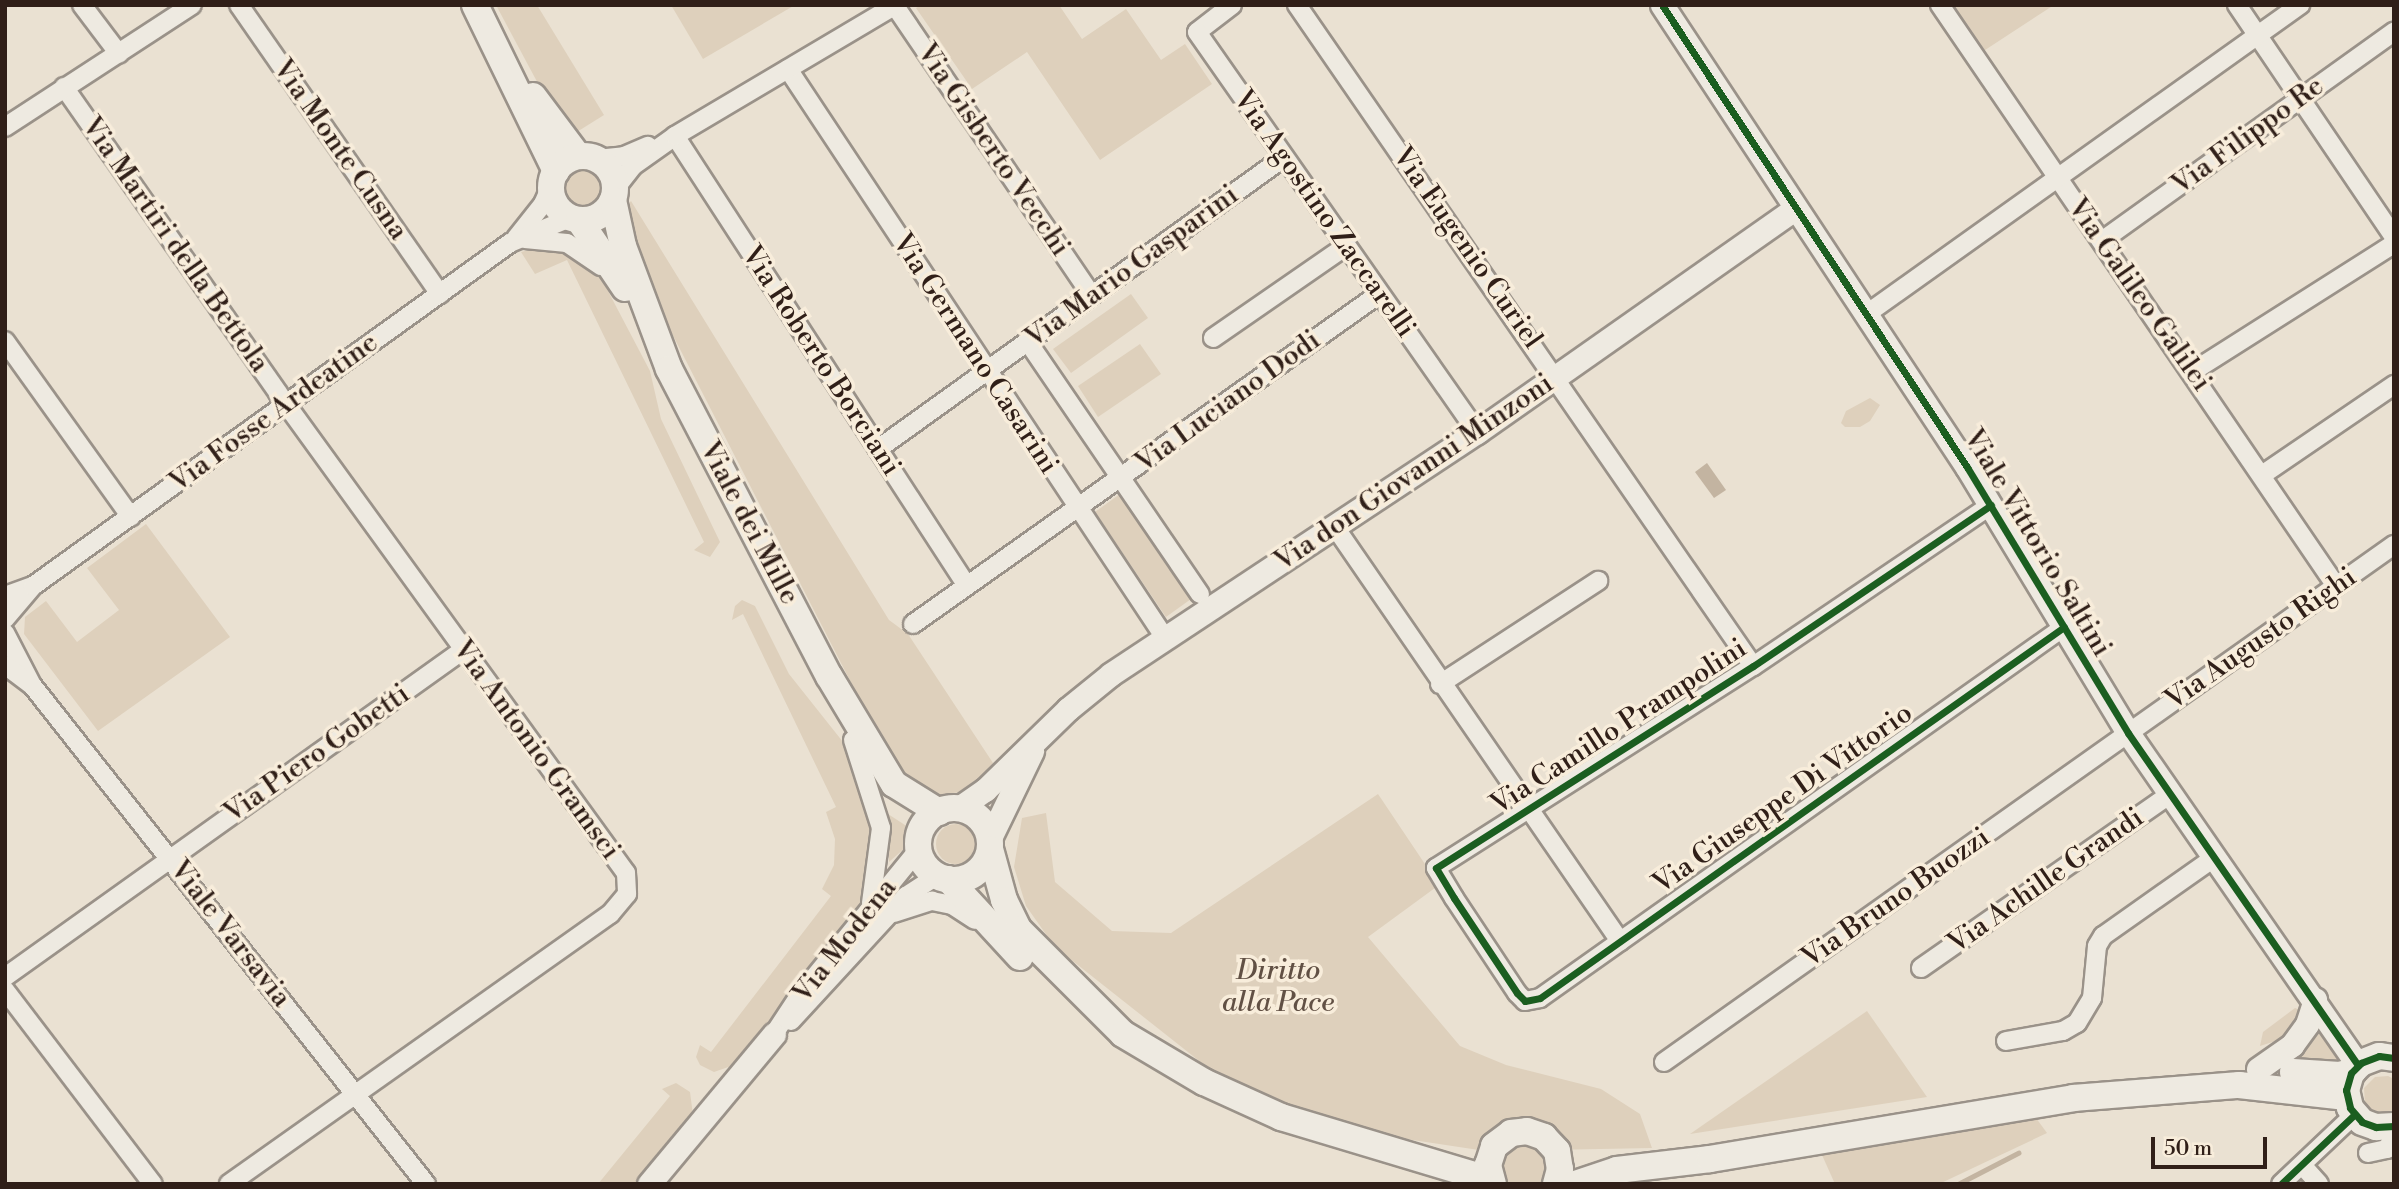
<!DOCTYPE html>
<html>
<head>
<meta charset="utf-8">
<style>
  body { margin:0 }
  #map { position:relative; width:2399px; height:1189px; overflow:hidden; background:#eae1d2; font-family:"Libre Bodoni",serif }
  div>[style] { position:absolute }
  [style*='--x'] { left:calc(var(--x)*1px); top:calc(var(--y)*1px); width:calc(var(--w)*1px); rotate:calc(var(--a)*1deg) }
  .green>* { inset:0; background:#ded0bc }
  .round { border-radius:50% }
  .water>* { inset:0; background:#c3b4a1 }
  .stream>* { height:4.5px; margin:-2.25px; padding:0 2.25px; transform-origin:2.25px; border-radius:2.25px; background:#c3b4a1 }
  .roads { filter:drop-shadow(2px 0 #9a9289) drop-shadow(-2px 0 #9a9289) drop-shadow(0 2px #9a9289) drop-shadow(0 -2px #9a9289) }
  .minor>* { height:18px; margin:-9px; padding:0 9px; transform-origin:9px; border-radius:9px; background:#eeeae1 }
  .tertiary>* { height:23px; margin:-11.5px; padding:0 11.5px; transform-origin:11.5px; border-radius:11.5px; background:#eeeae1 }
  .secondary>* { height:26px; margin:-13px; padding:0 13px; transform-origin:13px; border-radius:13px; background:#eeeae1 }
  .secondary>.ring { margin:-13px; padding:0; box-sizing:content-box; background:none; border:26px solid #eeeae1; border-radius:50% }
  .cycleway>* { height:7px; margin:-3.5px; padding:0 3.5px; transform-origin:3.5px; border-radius:3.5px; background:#1b5e20 }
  span { translate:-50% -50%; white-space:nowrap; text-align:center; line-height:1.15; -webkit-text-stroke:7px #f8eddb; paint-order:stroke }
  .street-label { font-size:28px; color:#301f18 }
  .park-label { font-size:28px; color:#615044; font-style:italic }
  .frame { position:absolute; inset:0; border:7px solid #301f18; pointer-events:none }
  .scale { position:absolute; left:2151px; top:1137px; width:116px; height:32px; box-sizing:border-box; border:4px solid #301f18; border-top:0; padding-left:9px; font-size:21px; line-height:24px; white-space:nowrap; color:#301f18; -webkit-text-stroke:5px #f8eddb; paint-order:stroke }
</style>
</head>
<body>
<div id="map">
  <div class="green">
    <div style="clip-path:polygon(496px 5px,537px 5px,604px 115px,572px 135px,549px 104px)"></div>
    <div style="clip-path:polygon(671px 5px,795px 5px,703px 59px)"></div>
    <div style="clip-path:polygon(921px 5px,1059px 5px,1082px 39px,1126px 9px,1161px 60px,1185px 44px,1212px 84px,1100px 160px,1027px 52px,972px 89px,916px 8px)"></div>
    <div style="clip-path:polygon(1951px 5px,2054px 5px,1982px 52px)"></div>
    <div class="round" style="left:564px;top:168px;width:40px;height:40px"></div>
    <div style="clip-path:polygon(631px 201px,889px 620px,908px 634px,993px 763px,972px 791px,934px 795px,900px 778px,644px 279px,621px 213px)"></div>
    <div style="clip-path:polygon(548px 245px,564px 249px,598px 272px,650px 371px,661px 419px,720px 542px,710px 557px,694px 550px,704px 542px,567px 260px,535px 274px,521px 252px)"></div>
    <div style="clip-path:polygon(1131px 294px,1148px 318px,1071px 373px,1053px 349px)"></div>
    <div style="clip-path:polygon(1140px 344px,1161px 374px,1098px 417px,1078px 386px)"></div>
    <div style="clip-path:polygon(1870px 398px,1880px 405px,1870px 421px,1860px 427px,1845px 427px,1841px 423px,1846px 411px)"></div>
    <div style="clip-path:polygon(1120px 494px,1191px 599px,1166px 617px,1095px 512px)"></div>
    <div style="clip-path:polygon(146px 524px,230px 637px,98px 731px,24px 634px,25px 617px,46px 601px,77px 642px,119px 610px,87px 568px)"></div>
    <div style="clip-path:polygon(742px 600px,755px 606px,789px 674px,843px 742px,865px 790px,875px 829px,873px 871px,858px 909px,734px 1065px,714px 1072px,700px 1065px,696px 1057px,700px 1045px,711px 1052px,831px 896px,822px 889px,834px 865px,835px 839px,826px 812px,836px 807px,743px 614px,732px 620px,735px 606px)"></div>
    <div style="clip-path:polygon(1378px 794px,1439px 885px,1368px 937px,1460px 1046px,1506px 1065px,1601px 1089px,1640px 1114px,1652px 1148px,1548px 1150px,1546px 1184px,1502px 1184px,1492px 1152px,1393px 1137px,1285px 1103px,1217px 1075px,1055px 947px,1026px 906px,1014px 867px,1022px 818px,1046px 813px,1055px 882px,1112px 931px,1171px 933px)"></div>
    <div style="clip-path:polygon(888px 814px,908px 827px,906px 847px,889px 862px)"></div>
    <div class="round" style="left:936px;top:824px;width:40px;height:40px"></div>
    <div style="clip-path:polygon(2295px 1008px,2300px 1010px,2294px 1028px,2282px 1039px,2260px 1046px,2263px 1032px)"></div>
    <div style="clip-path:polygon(1867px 1011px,1927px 1097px,1690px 1134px)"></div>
    <div style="clip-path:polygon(2315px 1015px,2347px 1062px,2282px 1064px)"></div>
    <div style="clip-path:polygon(2388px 1076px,2394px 1079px,2394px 1112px,2379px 1115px,2365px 1104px,2364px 1088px,2375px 1077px)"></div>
    <div style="clip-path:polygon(676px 1083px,690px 1092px,693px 1115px,634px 1184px,598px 1184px,670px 1096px,662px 1089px)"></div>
    <div style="clip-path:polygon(2036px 1118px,2047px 1133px,1939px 1184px,1835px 1184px,1822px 1155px)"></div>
  </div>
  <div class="water">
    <div style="clip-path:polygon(1707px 463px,1726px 490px,1714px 498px,1695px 472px)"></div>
  </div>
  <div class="stream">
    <div style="--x:1958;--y:1184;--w:68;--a:-27.3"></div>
  </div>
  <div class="roads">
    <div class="minor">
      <div style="--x:82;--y:5;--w:61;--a:52.9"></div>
      <div style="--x:239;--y:5;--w:352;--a:55.2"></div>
      <div style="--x:1232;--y:5;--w:44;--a:142.4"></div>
      <div style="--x:1197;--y:32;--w:488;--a:55"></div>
      <div style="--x:1297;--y:5;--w:803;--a:55.4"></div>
      <div style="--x:1940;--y:5;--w:703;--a:55.72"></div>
      <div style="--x:2237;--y:5;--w:280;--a:55.9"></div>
      <div style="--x:895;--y:6;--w:348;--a:55.8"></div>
      <div style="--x:788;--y:69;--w:683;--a:56.47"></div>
      <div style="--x:64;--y:87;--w:373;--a:55"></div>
      <div style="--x:278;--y:393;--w:593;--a:54.06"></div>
      <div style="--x:626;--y:873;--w:21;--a:87"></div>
      <div style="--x:627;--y:894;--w:26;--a:130"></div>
      <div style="--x:610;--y:914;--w:467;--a:144.7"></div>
      <div style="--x:5;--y:127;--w:223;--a:-33.1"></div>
      <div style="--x:675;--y:136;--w:536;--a:57.02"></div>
      <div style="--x:597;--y:159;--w:27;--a:-6"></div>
      <div style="--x:624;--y:156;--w:26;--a:-23"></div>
      <div style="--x:615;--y:189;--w:29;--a:-52"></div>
      <div style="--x:633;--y:166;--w:52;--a:-35.5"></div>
      <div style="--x:675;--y:136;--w:257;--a:-30.7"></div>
      <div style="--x:516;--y:238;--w:43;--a:-51.5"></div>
      <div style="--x:543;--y:204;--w:20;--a:-66"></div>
      <div style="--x:525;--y:239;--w:42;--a:5.4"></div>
      <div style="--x:567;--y:243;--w:41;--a:34.1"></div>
      <div style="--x:2103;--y:240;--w:358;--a:-35.6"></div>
      <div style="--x:1868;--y:313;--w:531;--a:-35.49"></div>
      <div style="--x:1213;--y:338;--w:162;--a:-34.7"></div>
      <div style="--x:5;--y:341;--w:216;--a:54.4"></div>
      <div style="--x:1028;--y:342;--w:305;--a:55.7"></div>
      <div style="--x:2192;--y:372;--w:239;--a:-32.4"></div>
      <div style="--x:878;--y:449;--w:499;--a:-35.7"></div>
      <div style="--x:2262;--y:475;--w:160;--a:-34.3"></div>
      <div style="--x:1991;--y:505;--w:287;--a:145.9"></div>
      <div style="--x:1753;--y:666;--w:376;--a:147.5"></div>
      <div style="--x:1436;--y:868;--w:35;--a:59"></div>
      <div style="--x:1454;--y:898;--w:114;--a:56.4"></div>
      <div style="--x:1517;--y:993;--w:11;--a:45"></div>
      <div style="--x:1525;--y:1001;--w:15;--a:-11"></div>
      <div style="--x:1540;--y:998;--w:642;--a:-35.3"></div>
      <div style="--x:1335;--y:527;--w:503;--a:55.46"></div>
      <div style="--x:5;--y:596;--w:30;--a:-20"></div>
      <div style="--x:5;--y:619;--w:43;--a:-49.7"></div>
      <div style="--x:33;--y:586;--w:588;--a:-35.72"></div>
      <div style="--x:510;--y:243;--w:65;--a:-22.6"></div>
      <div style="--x:913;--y:624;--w:571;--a:-35.3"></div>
      <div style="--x:5;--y:633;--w:59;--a:62.6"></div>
      <div style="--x:32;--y:685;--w:636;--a:51.71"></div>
      <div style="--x:5;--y:665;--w:34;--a:37"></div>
      <div style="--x:1440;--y:684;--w:189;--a:-33.1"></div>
      <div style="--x:853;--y:740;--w:92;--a:72.3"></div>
      <div style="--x:881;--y:828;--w:76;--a:97.6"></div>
      <div style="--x:894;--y:913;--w:40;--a:-18"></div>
      <div style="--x:932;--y:901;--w:20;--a:11"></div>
      <div style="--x:952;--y:905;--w:27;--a:33"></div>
      <div style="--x:1921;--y:968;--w:304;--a:-34.9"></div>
      <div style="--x:5;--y:977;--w:563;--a:-35.53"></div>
      <div style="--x:5;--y:990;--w:244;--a:52.7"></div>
      <div style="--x:791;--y:1021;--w:170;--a:-47.4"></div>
      <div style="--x:906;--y:896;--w:38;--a:-33"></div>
      <div style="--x:774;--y:1034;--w:45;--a:-56.7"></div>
      <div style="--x:799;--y:996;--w:190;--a:-50.8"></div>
      <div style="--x:2006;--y:1041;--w:58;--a:-10"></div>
      <div style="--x:2063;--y:1031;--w:16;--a:-30"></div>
      <div style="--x:2077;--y:1023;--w:29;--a:-59"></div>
      <div style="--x:2092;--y:998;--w:52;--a:-84.5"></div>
      <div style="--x:2097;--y:946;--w:12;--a:-59"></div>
      <div style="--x:2103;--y:936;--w:137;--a:-35.2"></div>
      <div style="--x:1664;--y:1062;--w:895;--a:-35.31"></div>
      <div style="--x:2368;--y:1153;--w:19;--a:-12"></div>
      <div style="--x:2387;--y:1149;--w:7;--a:-63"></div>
      <div style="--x:2302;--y:1165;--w:25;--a:48"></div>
      <div style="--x:2281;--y:1184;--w:100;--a:-43.4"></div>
    </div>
    <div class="tertiary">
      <div style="--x:1662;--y:5;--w:554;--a:56.57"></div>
      <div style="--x:1967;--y:467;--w:311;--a:58.8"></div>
      <div style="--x:2128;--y:733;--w:404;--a:55.3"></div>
      <div style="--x:959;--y:808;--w:32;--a:-35"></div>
      <div style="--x:985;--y:790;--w:116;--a:-44.3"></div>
      <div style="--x:1068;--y:709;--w:55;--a:-39.1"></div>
      <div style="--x:1111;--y:674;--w:439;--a:-33.5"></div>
      <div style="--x:1477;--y:432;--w:388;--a:-35.1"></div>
      <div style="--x:990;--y:838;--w:97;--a:-64.2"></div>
      <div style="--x:2258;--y:1069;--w:42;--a:-35.2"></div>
      <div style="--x:2292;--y:1045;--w:26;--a:-54"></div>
      <div style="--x:2307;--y:1024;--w:26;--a:-72"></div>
      <div style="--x:649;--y:1184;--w:195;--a:-50.2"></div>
    </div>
    <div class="secondary">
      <div style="--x:475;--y:5;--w:185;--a:64"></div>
      <div style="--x:533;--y:96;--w:75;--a:53.1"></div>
      <div class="ring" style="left:551px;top:156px;width:38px;height:38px"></div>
      <div style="--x:613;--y:200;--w:47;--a:77.7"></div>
      <div style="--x:623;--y:246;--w:131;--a:69.5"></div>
      <div style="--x:669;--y:369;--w:346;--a:62.5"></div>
      <div style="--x:829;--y:676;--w:126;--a:59"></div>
      <div style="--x:894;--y:784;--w:53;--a:31.9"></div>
      <div style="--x:579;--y:220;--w:82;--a:55.9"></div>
      <div class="ring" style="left:918px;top:808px;width:46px;height:46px"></div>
      <div style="--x:990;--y:849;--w:53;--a:74.6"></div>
      <div style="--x:1004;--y:900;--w:32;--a:64"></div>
      <div style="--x:1018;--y:929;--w:148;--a:45"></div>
      <div style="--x:1123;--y:1034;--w:94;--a:30.7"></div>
      <div style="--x:1204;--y:1082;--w:85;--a:24.4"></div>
      <div style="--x:1281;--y:1117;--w:219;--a:16.7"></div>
      <div style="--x:948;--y:879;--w:106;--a:47.3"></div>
      <div style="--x:2394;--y:1058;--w:15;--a:-172"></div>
      <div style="--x:2379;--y:1056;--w:19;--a:159"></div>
      <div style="--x:2361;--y:1063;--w:14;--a:135"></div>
      <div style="--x:2351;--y:1073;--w:18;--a:106"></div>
      <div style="--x:2346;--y:1090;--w:18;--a:77"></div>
      <div style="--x:2350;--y:1108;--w:18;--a:49"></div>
      <div style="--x:2362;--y:1122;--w:15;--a:20"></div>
      <div style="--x:2376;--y:1127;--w:18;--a:-3"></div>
      <div style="--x:2293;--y:1072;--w:47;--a:3.7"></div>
      <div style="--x:2340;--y:1075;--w:14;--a:-17"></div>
      <div style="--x:1493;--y:1184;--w:20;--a:-105"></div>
      <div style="--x:1488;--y:1165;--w:20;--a:-72"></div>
      <div style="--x:1494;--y:1146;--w:21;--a:-37"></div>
      <div style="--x:1511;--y:1133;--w:16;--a:-7"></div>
      <div style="--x:1527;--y:1131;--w:18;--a:19"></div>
      <div style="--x:1544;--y:1137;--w:19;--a:47"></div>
      <div style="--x:1557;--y:1151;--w:18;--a:81"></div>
      <div style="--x:1560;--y:1169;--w:16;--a:105"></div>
      <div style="--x:1575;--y:1184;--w:44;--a:-18.4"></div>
      <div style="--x:1617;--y:1170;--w:94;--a:-6.7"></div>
      <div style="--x:1710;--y:1159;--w:368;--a:-9.5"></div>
      <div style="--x:2073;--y:1098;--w:167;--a:-4.5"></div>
      <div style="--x:2239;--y:1085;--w:108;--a:6.4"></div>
    </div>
  </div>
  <div class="cycleway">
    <div style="--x:1662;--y:5;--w:554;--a:56.57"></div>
    <div style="--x:1967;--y:467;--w:311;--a:58.8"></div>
    <div style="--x:2128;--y:733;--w:404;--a:55.3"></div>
    <div style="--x:1991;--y:505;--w:287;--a:145.9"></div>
    <div style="--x:1753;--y:666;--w:376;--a:147.5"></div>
    <div style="--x:1436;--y:868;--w:35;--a:59"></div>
    <div style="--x:1454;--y:898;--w:114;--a:56.4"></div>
    <div style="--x:1517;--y:993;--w:11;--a:45"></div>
    <div style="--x:1525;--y:1001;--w:15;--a:-11"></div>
    <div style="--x:1540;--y:998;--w:642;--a:-35.3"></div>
    <div style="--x:2394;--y:1058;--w:15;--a:-172"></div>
    <div style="--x:2379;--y:1056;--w:19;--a:159"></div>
    <div style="--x:2361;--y:1063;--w:14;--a:135"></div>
    <div style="--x:2351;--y:1073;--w:18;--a:106"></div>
    <div style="--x:2346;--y:1090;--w:18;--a:77"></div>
    <div style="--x:2350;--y:1108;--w:18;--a:49"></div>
    <div style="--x:2362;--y:1122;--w:15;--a:20"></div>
    <div style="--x:2376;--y:1127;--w:18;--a:-3"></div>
    <div style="--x:2281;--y:1184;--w:100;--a:-43.4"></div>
  </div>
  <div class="street-label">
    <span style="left:2248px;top:136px;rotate:-36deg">Via Filippo Re</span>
    <span style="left:340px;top:150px;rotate:55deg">Via Monte Cusna</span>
    <span style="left:993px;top:150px;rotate:56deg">Via Gisberto Vecchi</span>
    <span style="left:1324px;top:214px;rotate:55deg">Via Agostino Zaccarelli</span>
    <span style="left:175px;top:245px;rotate:55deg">Via Martiri della Bettola</span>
    <span style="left:1467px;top:248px;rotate:55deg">Via Eugenio Curiel</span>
    <span style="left:1132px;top:267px;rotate:-36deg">Via Mario Gasparini</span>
    <span style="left:2139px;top:295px;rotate:55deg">Via Galileo Galilei</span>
    <span style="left:975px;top:354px;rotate:57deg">Via Germano Casarini</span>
    <span style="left:821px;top:361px;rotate:57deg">Via Roberto Borciani</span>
    <span style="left:1228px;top:402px;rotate:-36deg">Via Luciano Dodi</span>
    <span style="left:274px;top:413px;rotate:-36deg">Via Fosse Ardeatine</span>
    <span style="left:1414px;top:473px;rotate:-34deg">Via don Giovanni Minzoni</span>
    <span style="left:749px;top:523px;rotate:62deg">Viale dei Mille</span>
    <span style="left:2037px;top:543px;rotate:59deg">Viale Vittorio Saltini</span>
    <span style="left:2261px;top:639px;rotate:-35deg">Via Augusto Righi</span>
    <span style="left:1619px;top:727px;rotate:-33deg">Via Camillo Prampolini</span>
    <span style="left:536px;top:750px;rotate:54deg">Via Antonio Gramsci</span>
    <span style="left:317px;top:754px;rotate:-35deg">Via Piero Gobetti</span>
    <span style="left:1783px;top:799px;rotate:-35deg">Via Giuseppe Di Vittorio</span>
    <span style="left:2046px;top:881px;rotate:-35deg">Via Achille Grandi</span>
    <span style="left:1896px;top:898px;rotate:-35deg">Via Bruno Buozzi</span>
    <span style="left:230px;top:934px;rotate:52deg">Viale Varsavia</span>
    <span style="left:845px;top:941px;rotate:-52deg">Via Modena</span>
  </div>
  <div class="park-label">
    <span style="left:1278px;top:987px">Diritto<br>alla Pace</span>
  </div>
  <div class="frame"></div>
  <div class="scale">50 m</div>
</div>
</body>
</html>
